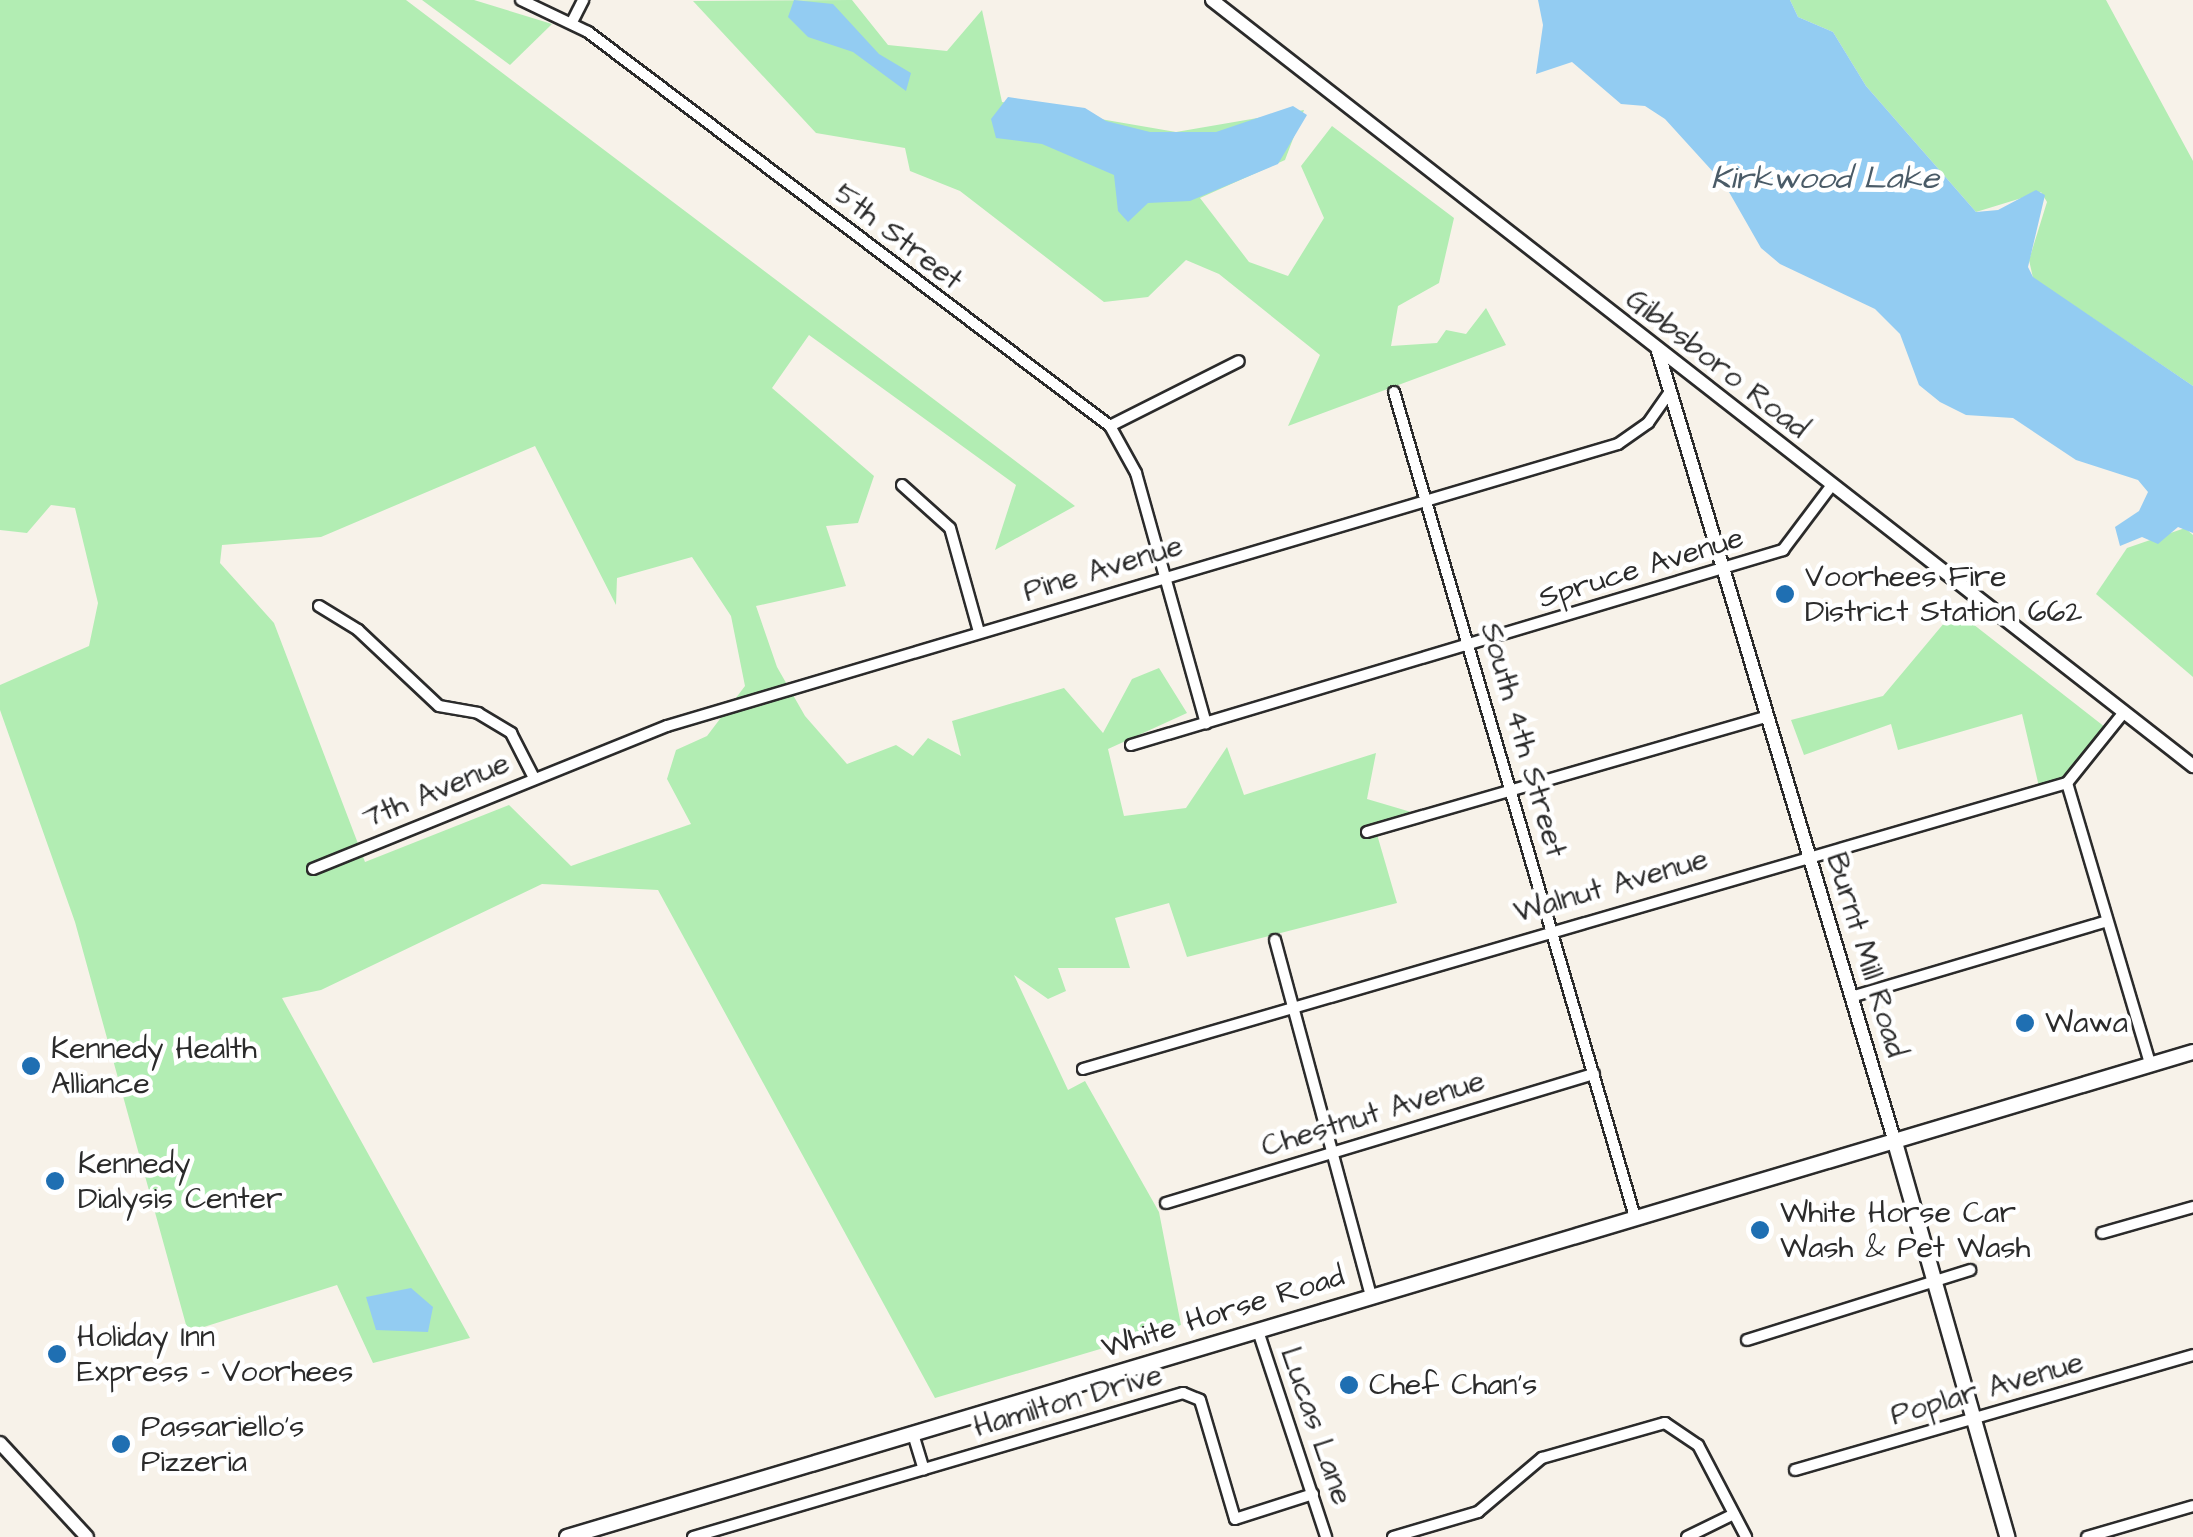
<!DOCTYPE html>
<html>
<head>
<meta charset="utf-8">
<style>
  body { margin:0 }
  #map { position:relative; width:2193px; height:1537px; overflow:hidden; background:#f7f2e9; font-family:"Architects Daughter",sans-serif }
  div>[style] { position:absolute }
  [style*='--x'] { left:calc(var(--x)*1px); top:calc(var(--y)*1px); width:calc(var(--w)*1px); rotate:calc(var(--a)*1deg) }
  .green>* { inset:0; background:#b2edb3 }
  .water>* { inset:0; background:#93ccf2 }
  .roads { filter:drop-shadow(2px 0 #2b2b2b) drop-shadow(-2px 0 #2b2b2b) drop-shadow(0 2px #2b2b2b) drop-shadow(0 -2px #2b2b2b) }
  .minor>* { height:10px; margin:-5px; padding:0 5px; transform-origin:5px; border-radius:5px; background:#fff }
  .tertiary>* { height:12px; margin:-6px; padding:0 6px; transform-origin:6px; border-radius:6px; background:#fff }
  .secondary>* { height:14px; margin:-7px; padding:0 7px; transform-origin:7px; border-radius:7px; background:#fff }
  .dots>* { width:28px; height:28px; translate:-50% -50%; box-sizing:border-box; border:5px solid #fff; border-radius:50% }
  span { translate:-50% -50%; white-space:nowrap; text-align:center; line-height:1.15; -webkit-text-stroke:9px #fff; paint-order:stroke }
  .street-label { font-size:30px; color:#2b2b2b }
  .poi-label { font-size:30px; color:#2b2b2b }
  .left { translate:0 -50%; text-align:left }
  .water-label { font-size:32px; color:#4a5b67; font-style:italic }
</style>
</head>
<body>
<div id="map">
  <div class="green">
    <div style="clip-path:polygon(evenodd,0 0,406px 0,1075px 506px,995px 550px,1016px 485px,809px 335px,772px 388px,874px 476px,858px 523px,826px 526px,846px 586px,756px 606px,777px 667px,805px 716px,847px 764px,896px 745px,913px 756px,928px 738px,961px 756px,952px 721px,1064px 688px,1103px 733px,1132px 679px,1159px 668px,1187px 713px,1108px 749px,1124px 816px,1186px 808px,1227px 747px,1244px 795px,1376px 753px,1367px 799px,1411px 812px,1376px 831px,1397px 903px,1187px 957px,1169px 903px,1115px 918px,1130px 968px,1058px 968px,1066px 991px,1048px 999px,1014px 975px,1068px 1090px,1085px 1081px,1159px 1212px,1181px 1325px,935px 1398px,658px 890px,542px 884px,321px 990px,282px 998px,470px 1338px,373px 1363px,337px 1285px,188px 1332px,75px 922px,0 710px,0 685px,89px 646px,98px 603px,75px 508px,51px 505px,27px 533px,0 530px,0 0,535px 446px,616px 605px,617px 578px,692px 557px,731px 616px,745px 686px,707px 736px,676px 750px,667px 779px,691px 824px,571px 866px,509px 805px,365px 862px,274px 623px,220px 563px,222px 545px,321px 537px,535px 446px)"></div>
    <div style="clip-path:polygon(422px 0,474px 0,552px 24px,510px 65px)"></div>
    <div style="clip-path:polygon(852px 0,888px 45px,947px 51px,982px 10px,1002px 102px,1176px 132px,1304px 110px,1285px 160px,1200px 198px,1249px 262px,1288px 276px,1324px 218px,1301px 166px,1332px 126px,1454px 218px,1439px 283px,1398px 306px,1391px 346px,1437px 343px,1446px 330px,1466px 334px,1486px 308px,1506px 345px,1288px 426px,1320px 355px,1219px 274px,1186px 260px,1148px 297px,1104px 302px,960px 191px,910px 171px,905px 148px,816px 133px,693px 1px)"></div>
    <div style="clip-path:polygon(1790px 0,2106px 0,2193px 161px,2193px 386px,2033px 278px,2029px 260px,2047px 202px,2041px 192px,1976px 212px,1866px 86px,1833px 32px,1798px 17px)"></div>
    <div style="clip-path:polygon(2185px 528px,2193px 535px,2193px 677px,2096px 594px,2127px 548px)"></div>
    <div style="clip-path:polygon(1955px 610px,2110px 731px,2071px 779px,2040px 791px,2022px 714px,1898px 750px,1891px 724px,1804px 755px,1791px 720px,1883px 696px)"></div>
  </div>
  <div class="water">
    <div style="clip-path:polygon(794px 0,833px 4px,879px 54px,911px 73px,906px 91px,853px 52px,808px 37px,788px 17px)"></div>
    <div style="clip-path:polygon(1538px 0,1790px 0,1798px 17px,1833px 32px,1866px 86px,1976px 212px,1998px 210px,2036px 190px,2045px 195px,2028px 267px,2033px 277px,2193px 386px,2193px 533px,2178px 527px,2158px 544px,2142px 537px,2120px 546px,2115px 527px,2139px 511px,2148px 492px,2138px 480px,2076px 460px,2013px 418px,1966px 415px,1940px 402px,1919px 385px,1900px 334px,1875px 309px,1780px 264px,1761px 248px,1725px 185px,1665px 119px,1645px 106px,1621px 104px,1572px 62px,1536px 74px,1543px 25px)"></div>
    <div style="clip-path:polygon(1008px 97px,1085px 108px,1106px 121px,1150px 132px,1216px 132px,1293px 106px,1307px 115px,1278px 164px,1190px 201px,1148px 203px,1128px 222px,1118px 211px,1114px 175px,1042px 144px,996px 138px,991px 119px)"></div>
    <div style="clip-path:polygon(411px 1288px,433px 1307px,428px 1332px,376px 1330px,366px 1297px)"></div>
  </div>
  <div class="roads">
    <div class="minor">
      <div style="--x:521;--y:0;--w:74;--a:25.5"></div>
      <div style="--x:588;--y:32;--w:654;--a:37.05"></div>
      <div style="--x:1110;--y:426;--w:54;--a:61"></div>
      <div style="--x:1136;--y:473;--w:260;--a:74.4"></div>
      <div style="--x:572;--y:22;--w:25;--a:-63"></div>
      <div style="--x:1394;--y:392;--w:859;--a:73.72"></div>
      <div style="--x:1110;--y:426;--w:144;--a:-26.7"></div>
      <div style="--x:902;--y:485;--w:64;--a:41.9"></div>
      <div style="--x:950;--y:528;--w:108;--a:74.4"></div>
      <div style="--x:319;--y:606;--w:46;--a:31.6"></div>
      <div style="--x:358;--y:630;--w:111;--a:43.2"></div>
      <div style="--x:439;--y:706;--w:40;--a:10"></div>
      <div style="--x:478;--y:713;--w:39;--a:31"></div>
      <div style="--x:511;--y:733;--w:51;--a:62.9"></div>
      <div style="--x:1131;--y:745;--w:681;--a:-16.65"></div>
      <div style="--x:1783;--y:550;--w:81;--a:-53"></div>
      <div style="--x:2067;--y:783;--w:292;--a:73.5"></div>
      <div style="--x:1367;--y:832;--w:415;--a:-16.1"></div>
      <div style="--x:313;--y:869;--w:382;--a:-22"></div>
      <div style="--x:667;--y:726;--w:992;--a:-16.52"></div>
      <div style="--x:1618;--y:444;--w:37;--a:-35"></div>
      <div style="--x:1648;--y:423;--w:39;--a:-55"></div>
      <div style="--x:1275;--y:940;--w:369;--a:74.9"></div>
      <div style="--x:1851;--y:997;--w:267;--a:-16.5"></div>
      <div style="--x:1083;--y:1069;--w:1025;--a:-16.21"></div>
      <div style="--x:2067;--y:783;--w:91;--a:-51.2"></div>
      <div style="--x:1166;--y:1203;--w:447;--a:-16.8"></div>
      <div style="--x:2102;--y:1233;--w:95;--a:-15.9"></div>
      <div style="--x:1258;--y:1331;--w:217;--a:71.7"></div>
      <div style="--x:1747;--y:1340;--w:234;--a:-17.4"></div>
      <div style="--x:913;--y:1434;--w:37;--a:73"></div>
      <div style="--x:1795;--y:1470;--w:414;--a:-16.1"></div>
      <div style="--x:693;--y:1537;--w:511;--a:-16.38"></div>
      <div style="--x:1183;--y:1393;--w:18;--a:22"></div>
      <div style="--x:1200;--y:1400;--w:124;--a:73.6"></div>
      <div style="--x:1235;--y:1519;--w:82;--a:-17.8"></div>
      <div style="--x:1393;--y:1537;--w:89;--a:-16.4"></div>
      <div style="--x:1478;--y:1512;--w:84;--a:-40.2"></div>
      <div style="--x:1542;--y:1458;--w:128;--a:-15.9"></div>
      <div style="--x:1665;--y:1423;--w:40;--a:34"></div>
      <div style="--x:1698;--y:1445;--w:104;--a:62.4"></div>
      <div style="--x:1687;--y:1537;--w:52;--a:-26.1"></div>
      <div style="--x:2087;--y:1537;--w:110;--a:-16.3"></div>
    </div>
    <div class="tertiary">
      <div style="--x:1212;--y:0;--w:1245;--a:37.98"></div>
      <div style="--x:1658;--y:351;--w:823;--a:73.33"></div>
      <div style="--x:0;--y:1443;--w:128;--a:47.2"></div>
    </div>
    <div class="secondary">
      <div style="--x:1894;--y:1139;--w:414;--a:74.1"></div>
      <div style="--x:567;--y:1537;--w:1697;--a:-16.61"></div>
    </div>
  </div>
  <div class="dots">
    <div style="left:1785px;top:594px;background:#1f6fb2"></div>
    <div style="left:2025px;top:1023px;background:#1f6fb2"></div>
    <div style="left:31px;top:1066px;background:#1f6fb2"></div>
    <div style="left:55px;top:1181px;background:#1f6fb2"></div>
    <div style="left:1760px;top:1230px;background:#1f6fb2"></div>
    <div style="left:57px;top:1354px;background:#1f6fb2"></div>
    <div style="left:1349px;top:1385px;background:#1f6fb2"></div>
    <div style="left:121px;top:1444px;background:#1f6fb2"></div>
  </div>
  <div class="street-label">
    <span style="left:898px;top:237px;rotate:38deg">5th Street</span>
    <span style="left:1717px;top:364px;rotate:38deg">Gibbsboro Road</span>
    <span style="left:1641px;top:568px;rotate:-17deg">Spruce Avenue</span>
    <span style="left:1103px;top:569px;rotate:-17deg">Pine Avenue</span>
    <span style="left:1523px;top:740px;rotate:74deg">South 4th Street</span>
    <span style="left:436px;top:791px;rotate:-22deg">7th Avenue</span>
    <span style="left:1611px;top:886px;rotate:-16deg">Walnut Avenue</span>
    <span style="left:1866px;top:955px;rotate:73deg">Burnt Mill Road</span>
    <span style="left:1373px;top:1114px;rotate:-17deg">Chestnut Avenue</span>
    <span style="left:1223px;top:1312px;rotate:-17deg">White Horse Road</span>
    <span style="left:1987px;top:1389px;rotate:-16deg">Poplar Avenue</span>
    <span style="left:1068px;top:1401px;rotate:-16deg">Hamilton Drive</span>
    <span style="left:1316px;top:1426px;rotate:71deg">Lucas Lane</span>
  </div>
  <div class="poi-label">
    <span class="left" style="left:1805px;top:594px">Voorhees Fire<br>District Station 662</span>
    <span class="left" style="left:2045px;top:1023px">Wawa</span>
    <span class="left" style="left:51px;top:1066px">Kennedy Health<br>Alliance</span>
    <span class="left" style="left:78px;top:1181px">Kennedy<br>Dialysis Center</span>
    <span class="left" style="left:1780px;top:1230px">White Horse Car<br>Wash &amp; Pet Wash</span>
    <span class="left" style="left:77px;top:1354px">Holiday Inn<br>Express - Voorhees</span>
    <span class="left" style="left:1369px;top:1385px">Chef Chan's</span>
    <span class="left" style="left:141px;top:1444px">Passariello's<br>Pizzeria</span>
  </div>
  <div class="water-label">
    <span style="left:1825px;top:179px">Kirkwood Lake</span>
  </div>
</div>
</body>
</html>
